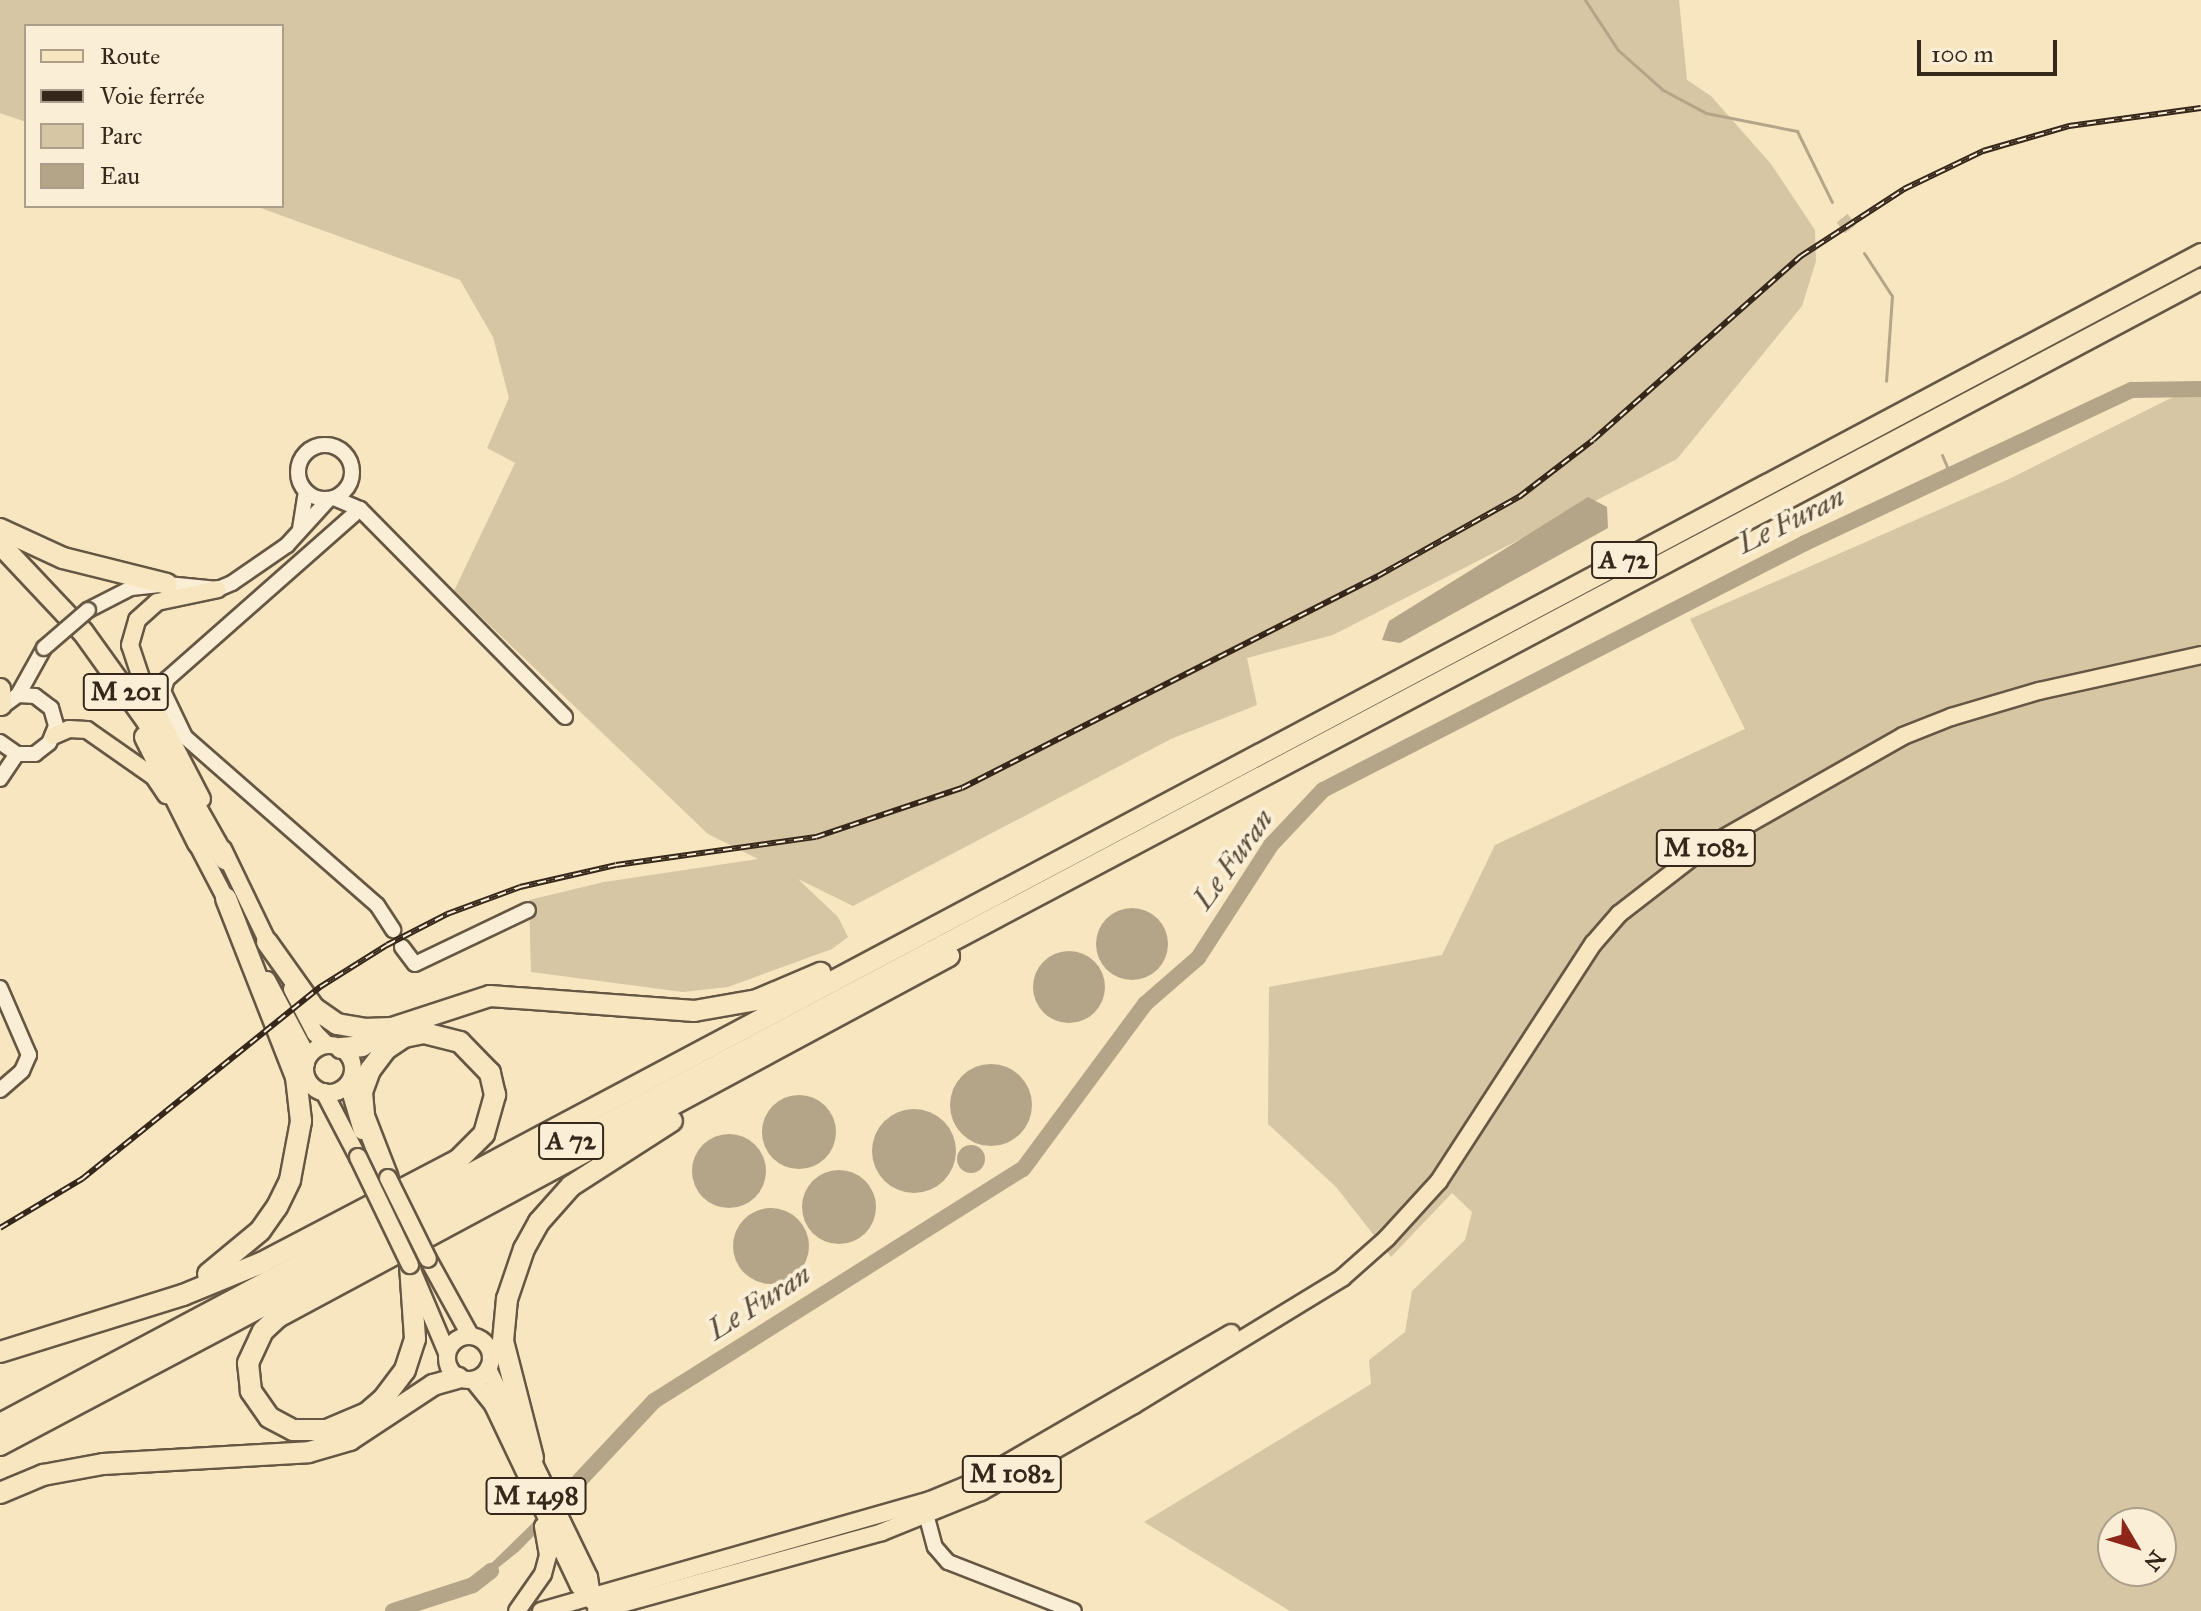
<!DOCTYPE html>
<html>
<head>
<meta charset="utf-8">
<style>
  body { margin:0 }
  #map { position:relative; width:2201px; height:1611px; overflow:hidden; background:#f7e6c0; font-family:"IM FELL Great Primer",serif }
  div>[style] { position:absolute }
  [style*='--x'] { left:calc(var(--x)*1px); top:calc(var(--y)*1px); width:calc(var(--w)*1px); rotate:calc(var(--a)*1deg) }
  .green>* { inset:0; background:#d6c6a4 }
  .water>* { inset:0; background:#b5a588 }
  .round { border-radius:50% }
  .stream>* { height:3px; margin:-1.5px; padding:0 1.5px; transform-origin:1.5px; border-radius:1.5px; background:#b5a588 }
  .river>* { height:16px; margin:-8px; padding:0 8px; transform-origin:8px; border-radius:8px; background:#b5a588 }
  .minor-tunnel>* { height:14px; margin-top:-7px; transform-origin:0; background:repeating-linear-gradient(90deg,#d0c09f 0 14px,transparent 0 21px) }
  .roads { filter:drop-shadow(2px 0 #665744) drop-shadow(-2px 0 #665744) drop-shadow(0 2px #665744) drop-shadow(0 -2px #665744) }
  .minor>* { height:14px; margin:-7px; padding:0 7px; transform-origin:7px; border-radius:7px; background:#faefd6 }
  .minor>.ring { margin:-7px; padding:0; box-sizing:content-box; background:none; border:14px solid #faefd6; border-radius:50% }
  .major>* { height:16px; margin:-8px; padding:0 8px; transform-origin:8px; border-radius:8px; background:#f7e6c0 }
  .major>.ring { margin:-8px; padding:0; box-sizing:content-box; background:none; border:16px solid #f7e6c0; border-radius:50% }
  .highway>* { height:20px; margin:-10px; padding:0 10px; transform-origin:10px; border-radius:10px; background:#f7e6c0 }
  .rail>* { height:6px; margin-top:-3px; transform-origin:0; background:repeating-linear-gradient(90deg,#faefd6 0 9px,#35271a 0 18px); box-sizing:border-box; border-block:2px solid #35271a }
  .bridges { filter:drop-shadow(2px 0 #665744) drop-shadow(-2px 0 #665744) drop-shadow(0 2px #665744) drop-shadow(0 -2px #665744) }
  .minor-bridge>* { height:14px; margin:-7px; padding:0 7px; transform-origin:7px; border-radius:7px; background:#faefd6 }
  .major-bridge>* { height:16px; margin:-8px; padding:0 8px; transform-origin:8px; border-radius:8px; background:#f7e6c0 }
  span { translate:-50% -50%; white-space:nowrap; text-align:center; line-height:1.15; -webkit-text-stroke:8px #faefd6; paint-order:stroke }
  .shield-label span { padding:2px 6px; background:#faefd6; border:2px solid; border-radius:6px; -webkit-text-stroke-width:0 }
  .shield-label { font-size:26px; color:#35271a; font-weight:700 }
  .water-label { font-size:30px; color:#5b4d3b; font-style:italic }
  .legend { position:absolute; left:24px; top:24px; width:260px; height:184px; box-sizing:border-box; background:#faefd6; border:2px solid #ab9f8b; margin:0; padding:10px 14px; list-style:none; font-size:24px; color:#35271a }
  .legend li { display:flex; align-items:center; gap:16px; height:40px }
  .legend b { width:40px; border:2px solid #ab9f8b }
  .north { position:absolute; left:2097px; top:1507px; width:80px; height:80px; box-sizing:border-box; background:#faefd6; border:2px solid #ab9f8b; border-radius:50%; rotate:128deg; font-size:22px; font-weight:700; line-height:32px; text-align:center; color:#35271a }
  .north::after { content:''; display:block; margin:auto; width:28px; height:36px; background:#8f2418; clip-path:polygon(50% 0,100% 100%,50% 72%,0 100%) }
  .scale { position:absolute; left:1917px; top:40px; width:140px; height:36px; box-sizing:border-box; border:4px solid #35271a; border-top:0; padding-left:10px; font-size:24px; line-height:28px; white-space:nowrap; color:#35271a; -webkit-text-stroke:6px #faefd6; paint-order:stroke }
</style>
</head>
<body>
<div id="map">
  <div class="green">
    <div style="clip-path:polygon(0 0,1679px 0,1687px 80px,1711px 96px,1771px 164px,1815px 230px,1816px 261px,1802px 306px,1677px 459px,1333px 635px,1247px 658px,1257px 705px,1171px 739px,853px 906px,798px 879px,838px 917px,848px 937px,832px 949px,728px 987px,683px 992px,531px 972px,529px 900px,604px 882px,758px 859px,708px 834px,454px 591px,515px 463px,487px 448px,509px 398px,493px 337px,460px 280px,255px 206px,282px 206px,282px 26px,26px 26px,26px 122px,0 113px)"></div>
    <div style="clip-path:polygon(evenodd,2201px 383px,2201px 1611px,1290px 1611px,1144px 1522px,1371px 1384px,1369px 1360px,1405px 1332px,1412px 1291px,1465px 1240px,1472px 1212px,1452px 1193px,1391px 1257px,1336px 1187px,1268px 1124px,1269px 987px,1442px 955px,1495px 845px,1745px 729px,1690px 619px,2009px 479px,2201px 383px,2113px 1523px,2161px 1523px,2161px 1571px,2113px 1571px,2113px 1523px)"></div>
  </div>
  <div class="water">
    <div style="clip-path:polygon(1588px 497px,1607px 507px,1608px 528px,1400px 643px,1382px 640px,1389px 621px)"></div>
    <div class="round" style="left:1096px;top:908px;width:72px;height:72px"></div>
    <div class="round" style="left:1033px;top:951px;width:72px;height:72px"></div>
    <div class="round" style="left:950px;top:1064px;width:82px;height:82px"></div>
    <div class="round" style="left:762px;top:1095px;width:74px;height:74px"></div>
    <div class="round" style="left:872px;top:1109px;width:84px;height:84px"></div>
    <div class="round" style="left:692px;top:1134px;width:74px;height:74px"></div>
    <div class="round" style="left:957px;top:1145px;width:28px;height:28px"></div>
    <div class="round" style="left:802px;top:1170px;width:74px;height:74px"></div>
    <div class="round" style="left:733px;top:1208px;width:76px;height:76px"></div>
    <div style="clip-path:polygon(591px 1466px,599px 1469px,519px 1551px,474px 1587px,472px 1582px)"></div>
  </div>
  <div class="stream">
    <div style="--x:1585;--y:0;--w:60;--a:56.6"></div>
    <div style="--x:1618;--y:50;--w:60;--a:41.6"></div>
    <div style="--x:1663;--y:90;--w:49;--a:28.1"></div>
    <div style="--x:1706;--y:113;--w:93;--a:11.2"></div>
    <div style="--x:1797;--y:131;--w:79;--a:63.8"></div>
    <div style="--x:1864;--y:253;--w:51;--a:56.9"></div>
    <div style="--x:1892;--y:296;--w:85;--a:94"></div>
    <div style="--x:1942;--y:455;--w:25;--a:67"></div>
  </div>
  <div class="river">
    <div style="--x:579;--y:1481;--w:110;--a:-46.8"></div>
    <div style="--x:654;--y:1401;--w:436;--a:-32.2"></div>
    <div style="--x:1023;--y:1169;--w:205;--a:-53.5"></div>
    <div style="--x:1145;--y:1004;--w:70;--a:-41"></div>
    <div style="--x:1198;--y:958;--w:135;--a:-57.1"></div>
    <div style="--x:1271;--y:845;--w:76;--a:-46.6"></div>
    <div style="--x:1323;--y:790;--w:542;--a:-27.13"></div>
    <div style="--x:1805;--y:543;--w:361;--a:-25.1"></div>
    <div style="--x:2132;--y:390;--w:69;--a:-0.8"></div>
    <div style="--x:393;--y:1611;--w:84;--a:-18"></div>
    <div style="--x:473;--y:1585;--w:23;--a:-38"></div>
  </div>
  <div class="minor-tunnel">
    <div style="--x:1842;--y:218;--w:16;--a:52"></div>
  </div>
  <div class="roads">
    <div class="minor">
      <div class="ring" style="left:298px;top:445px;width:40px;height:40px"></div>
      <div style="--x:334;--y:498;--w:28;--a:23"></div>
      <div style="--x:360;--y:509;--w:292;--a:45.4"></div>
      <div style="--x:360;--y:509;--w:257;--a:138.6"></div>
      <div style="--x:167;--y:679;--w:13;--a:108"></div>
      <div style="--x:163;--y:691;--w:51;--a:64.4"></div>
      <div style="--x:185;--y:737;--w:255;--a:41.2"></div>
      <div style="--x:377;--y:905;--w:30;--a:57"></div>
      <div style="--x:300;--y:529;--w:37;--a:-81"></div>
      <div style="--x:88;--y:610;--w:48;--a:-27.1"></div>
      <div style="--x:131;--y:588;--w:36;--a:-6"></div>
      <div style="--x:167;--y:584;--w:51;--a:5.6"></div>
      <div style="--x:218;--y:589;--w:15;--a:-23"></div>
      <div style="--x:232;--y:583;--w:67;--a:-34.6"></div>
      <div style="--x:287;--y:545;--w:62;--a:-47.6"></div>
      <div style="--x:18;--y:695;--w:54;--a:-61"></div>
      <div style="--x:0;--y:708;--w:22;--a:-36"></div>
      <div style="--x:18;--y:695;--w:17;--a:3"></div>
      <div style="--x:35;--y:696;--w:20;--a:37"></div>
      <div style="--x:51;--y:708;--w:19;--a:74"></div>
      <div style="--x:56;--y:726;--w:18;--a:112"></div>
      <div style="--x:49;--y:743;--w:18;--a:142"></div>
      <div style="--x:35;--y:754;--w:18;--a:180"></div>
      <div style="--x:17;--y:754;--w:21;--a:-145"></div>
      <div style="--x:0;--y:779;--w:30;--a:-56"></div>
      <div style="--x:402;--y:947;--w:21;--a:53"></div>
      <div style="--x:415;--y:964;--w:125;--a:-25.5"></div>
      <div style="--x:0;--y:988;--w:73;--a:66.6"></div>
      <div style="--x:29;--y:1055;--w:17;--a:114"></div>
      <div style="--x:22;--y:1071;--w:29;--a:139"></div>
      <div style="--x:929;--y:1504;--w:10;--a:107"></div>
      <div style="--x:926;--y:1514;--w:34;--a:75"></div>
      <div style="--x:935;--y:1547;--w:20;--a:49"></div>
      <div style="--x:948;--y:1562;--w:135;--a:21.3"></div>
    </div>
    <div class="major">
      <div style="--x:53;--y:736;--w:17;--a:-24"></div>
      <div style="--x:69;--y:729;--w:18;--a:3"></div>
      <div style="--x:87;--y:730;--w:82;--a:35"></div>
      <div style="--x:154;--y:777;--w:22;--a:56"></div>
      <div style="--x:202;--y:799;--w:126;--a:-117.4"></div>
      <div style="--x:144;--y:687;--w:44;--a:-108.4"></div>
      <div style="--x:130;--y:645;--w:26;--a:-74"></div>
      <div style="--x:137;--y:620;--w:27;--a:-42"></div>
      <div style="--x:157;--y:602;--w:62;--a:-12"></div>
      <div style="--x:192;--y:834;--w:85;--a:62.5"></div>
      <div style="--x:223;--y:849;--w:113;--a:64.3"></div>
      <div style="--x:267;--y:980;--w:75;--a:62.1"></div>
      <div style="--x:302;--y:1046;--w:18;--a:77"></div>
      <div style="--x:292;--y:989;--w:50;--a:62.4"></div>
      <div style="--x:315;--y:1033;--w:17;--a:45"></div>
      <div class="ring" style="left:305px;top:1045px;width:32px;height:32px"></div>
      <div style="--x:348;--y:1084;--w:49;--a:73.4"></div>
      <div style="--x:324;--y:1092;--w:73;--a:62.4"></div>
      <div style="--x:428;--y:1259;--w:87;--a:61.1"></div>
      <div style="--x:412;--y:1270;--w:90;--a:67.1"></div>
      <div class="ring" style="left:447px;top:1336px;width:28px;height:28px"></div>
      <div style="--x:488;--y:1369;--w:231;--a:64.1"></div>
      <div style="--x:589;--y:1577;--w:25;--a:81"></div>
      <div style="--x:473;--y:1380;--w:32;--a:51"></div>
      <div style="--x:493;--y:1405;--w:200;--a:64.6"></div>
      <div style="--x:579;--y:1586;--w:23;--a:45"></div>
      <div style="--x:517;--y:1611;--w:45;--a:-54.9"></div>
      <div style="--x:543;--y:1574;--w:20;--a:-75"></div>
      <div style="--x:548;--y:1555;--w:29;--a:-100"></div>
      <div style="--x:541;--y:1611;--w:405;--a:-15.9"></div>
      <div style="--x:930;--y:1500;--w:50;--a:-22.4"></div>
      <div style="--x:976;--y:1481;--w:295;--a:-30.1"></div>
      <div style="--x:596;--y:1611;--w:297;--a:-15.4"></div>
      <div style="--x:882;--y:1532;--w:107;--a:-22"></div>
      <div style="--x:981;--y:1492;--w:176;--a:-29.6"></div>
      <div style="--x:1134;--y:1405;--w:244;--a:-31.4"></div>
      <div style="--x:1342;--y:1278;--w:60;--a:-41.6"></div>
      <div style="--x:1387;--y:1238;--w:77;--a:-47.6"></div>
      <div style="--x:1439;--y:1181;--w:283;--a:-57"></div>
      <div style="--x:1593;--y:944;--w:40;--a:-49"></div>
      <div style="--x:1619;--y:914;--w:101;--a:-37.8"></div>
      <div style="--x:1699;--y:852;--w:235;--a:-29.6"></div>
      <div style="--x:1903;--y:736;--w:52;--a:-21.6"></div>
      <div style="--x:1951;--y:717;--w:92;--a:-16.5"></div>
      <div style="--x:2039;--y:691;--w:166;--a:-12.5"></div>
    </div>
    <div class="highway">
      <div style="--x:0;--y:529;--w:69;--a:24.7"></div>
      <div style="--x:63;--y:558;--w:107;--a:14"></div>
      <div style="--x:0;--y:544;--w:121;--a:46.7"></div>
      <div style="--x:83;--y:632;--w:110;--a:54.3"></div>
      <div style="--x:147;--y:721;--w:159;--a:60.5"></div>
      <div style="--x:0;--y:689;--w:16;--a:86"></div>
      <div style="--x:145;--y:737;--w:119;--a:63.4"></div>
      <div style="--x:267;--y:942;--w:81;--a:54.5"></div>
      <div style="--x:314;--y:1008;--w:28;--a:35"></div>
      <div style="--x:337;--y:1024;--w:27;--a:10"></div>
      <div style="--x:364;--y:1029;--w:28;--a:-2"></div>
      <div style="--x:392;--y:1028;--w:103;--a:-18.1"></div>
      <div style="--x:490;--y:996;--w:205;--a:4.2"></div>
      <div style="--x:694;--y:1011;--w:64;--a:-9.9"></div>
      <div style="--x:757;--y:1000;--w:69;--a:-23.2"></div>
      <div style="--x:341;--y:1048;--w:21;--a:-5"></div>
      <div style="--x:362;--y:1046;--w:31;--a:-31"></div>
      <div style="--x:410;--y:1265;--w:74;--a:86.1"></div>
      <div style="--x:415;--y:1339;--w:33;--a:108"></div>
      <div style="--x:405;--y:1370;--w:36;--a:127"></div>
      <div style="--x:383;--y:1399;--w:21;--a:139"></div>
      <div style="--x:367;--y:1413;--w:43;--a:157"></div>
      <div style="--x:327;--y:1430;--w:34;--a:180"></div>
      <div style="--x:293;--y:1430;--w:27;--a:-152"></div>
      <div style="--x:269;--y:1417;--w:32;--a:-125"></div>
      <div style="--x:251;--y:1391;--w:28;--a:-96"></div>
      <div style="--x:248;--y:1363;--w:35;--a:-65"></div>
      <div style="--x:263;--y:1331;--w:21;--a:-43"></div>
      <div style="--x:278;--y:1317;--w:762;--a:-28.28"></div>
      <div style="--x:208;--y:1274;--w:67;--a:-39.6"></div>
      <div style="--x:260;--y:1231;--w:29;--a:-55"></div>
      <div style="--x:277;--y:1207;--w:30;--a:-64"></div>
      <div style="--x:290;--y:1180;--w:60;--a:-79.4"></div>
      <div style="--x:301;--y:1121;--w:44;--a:-96.5"></div>
      <div style="--x:296;--y:1077;--w:192;--a:-111.4"></div>
      <div style="--x:0;--y:1352;--w:192;--a:-17.3"></div>
      <div style="--x:183;--y:1295;--w:84;--a:-22.3"></div>
      <div style="--x:261;--y:1263;--w:222;--a:-27.6"></div>
      <div style="--x:458;--y:1160;--w:37;--a:-45"></div>
      <div style="--x:484;--y:1134;--w:41;--a:-74.2"></div>
      <div style="--x:495;--y:1095;--w:23;--a:-103"></div>
      <div style="--x:490;--y:1073;--w:43;--a:-134.1"></div>
      <div style="--x:460;--y:1042;--w:37;--a:-166"></div>
      <div style="--x:424;--y:1033;--w:20;--a:169"></div>
      <div style="--x:404;--y:1037;--w:22;--a:146"></div>
      <div style="--x:386;--y:1049;--w:26;--a:127"></div>
      <div style="--x:370;--y:1070;--w:23;--a:110"></div>
      <div style="--x:362;--y:1092;--w:24;--a:85"></div>
      <div style="--x:364;--y:1116;--w:66;--a:68.8"></div>
      <div style="--x:0;--y:1424;--w:2493;--a:-27.99"></div>
      <div style="--x:0;--y:1445;--w:2491;--a:-27.91"></div>
      <div style="--x:533;--y:1458;--w:121;--a:-104.4"></div>
      <div style="--x:503;--y:1341;--w:42;--a:-84.6"></div>
      <div style="--x:507;--y:1299;--w:53;--a:-71.2"></div>
      <div style="--x:524;--y:1249;--w:31;--a:-61"></div>
      <div style="--x:539;--y:1222;--w:48;--a:-48.4"></div>
      <div style="--x:571;--y:1186;--w:120;--a:-32.8"></div>
      <div style="--x:0;--y:1493;--w:47;--a:-22.7"></div>
      <div style="--x:43;--y:1475;--w:61;--a:-10.4"></div>
      <div style="--x:103;--y:1464;--w:206;--a:-3.3"></div>
      <div style="--x:309;--y:1452;--w:43;--a:-16.3"></div>
      <div style="--x:350;--y:1440;--w:100;--a:-33.5"></div>
      <div style="--x:433;--y:1385;--w:26;--a:-16"></div>
    </div>
  </div>
  <div class="rail">
    <div style="--x:0;--y:1228;--w:96;--a:-30.9"></div>
    <div style="--x:82;--y:1179;--w:306;--a:-38.9"></div>
    <div style="--x:320;--y:987;--w:79;--a:-32.1"></div>
    <div style="--x:387;--y:945;--w:68;--a:-27.3"></div>
    <div style="--x:447;--y:914;--w:78;--a:-20.3"></div>
    <div style="--x:520;--y:887;--w:98;--a:-12.9"></div>
    <div style="--x:616;--y:865;--w:202;--a:-8"></div>
    <div style="--x:816;--y:837;--w:154;--a:-18.6"></div>
    <div style="--x:962;--y:788;--w:467;--a:-27"></div>
    <div style="--x:1378;--y:576;--w:162;--a:-29.3"></div>
    <div style="--x:1519;--y:497;--w:93;--a:-37.6"></div>
    <div style="--x:1593;--y:440;--w:278;--a:-41.5"></div>
    <div style="--x:1801;--y:256;--w:123;--a:-33"></div>
    <div style="--x:1904;--y:189;--w:88;--a:-25.7"></div>
    <div style="--x:1983;--y:151;--w:90;--a:-16.2"></div>
    <div style="--x:2069;--y:126;--w:133;--a:-7.8"></div>
  </div>
  <div class="bridges">
    <div class="minor-bridge">
      <div style="--x:44;--y:648;--w:58;--a:-40.8"></div>
    </div>
    <div class="major-bridge">
      <div style="--x:358;--y:1157;--w:120;--a:64.3"></div>
      <div style="--x:388;--y:1178;--w:90;--a:63.7"></div>
    </div>
  </div>
  <div class="shield-label">
    <span style="left:1624px;top:560px">A 72</span>
    <span style="left:126px;top:692px">M 201</span>
    <span style="left:1706px;top:848px">M 1082</span>
    <span style="left:571px;top:1141px">A 72</span>
    <span style="left:1012px;top:1474px">M 1082</span>
    <span style="left:536px;top:1496px">M 1498</span>
  </div>
  <div class="water-label">
    <span style="left:1791px;top:520px;rotate:-26deg">Le Furan</span>
    <span style="left:1233px;top:859px;rotate:-54deg">Le Furan</span>
    <span style="left:759px;top:1302px;rotate:-32deg">Le Furan</span>
  </div>
  <ul class="legend">
  <li><b style="height:10px;background:#f7e6c0"></b>Route</li>
  <li><b style="height:10px;background:#35271a"></b>Voie ferrée</li>
  <li><b style="height:22px;background:#d6c6a4"></b>Parc</li>
  <li><b style="height:22px;background:#b5a588"></b>Eau</li>
  </ul>
  <div class="north">N</div>
  <div class="scale">100 m</div>
</div>
</body>
</html>
